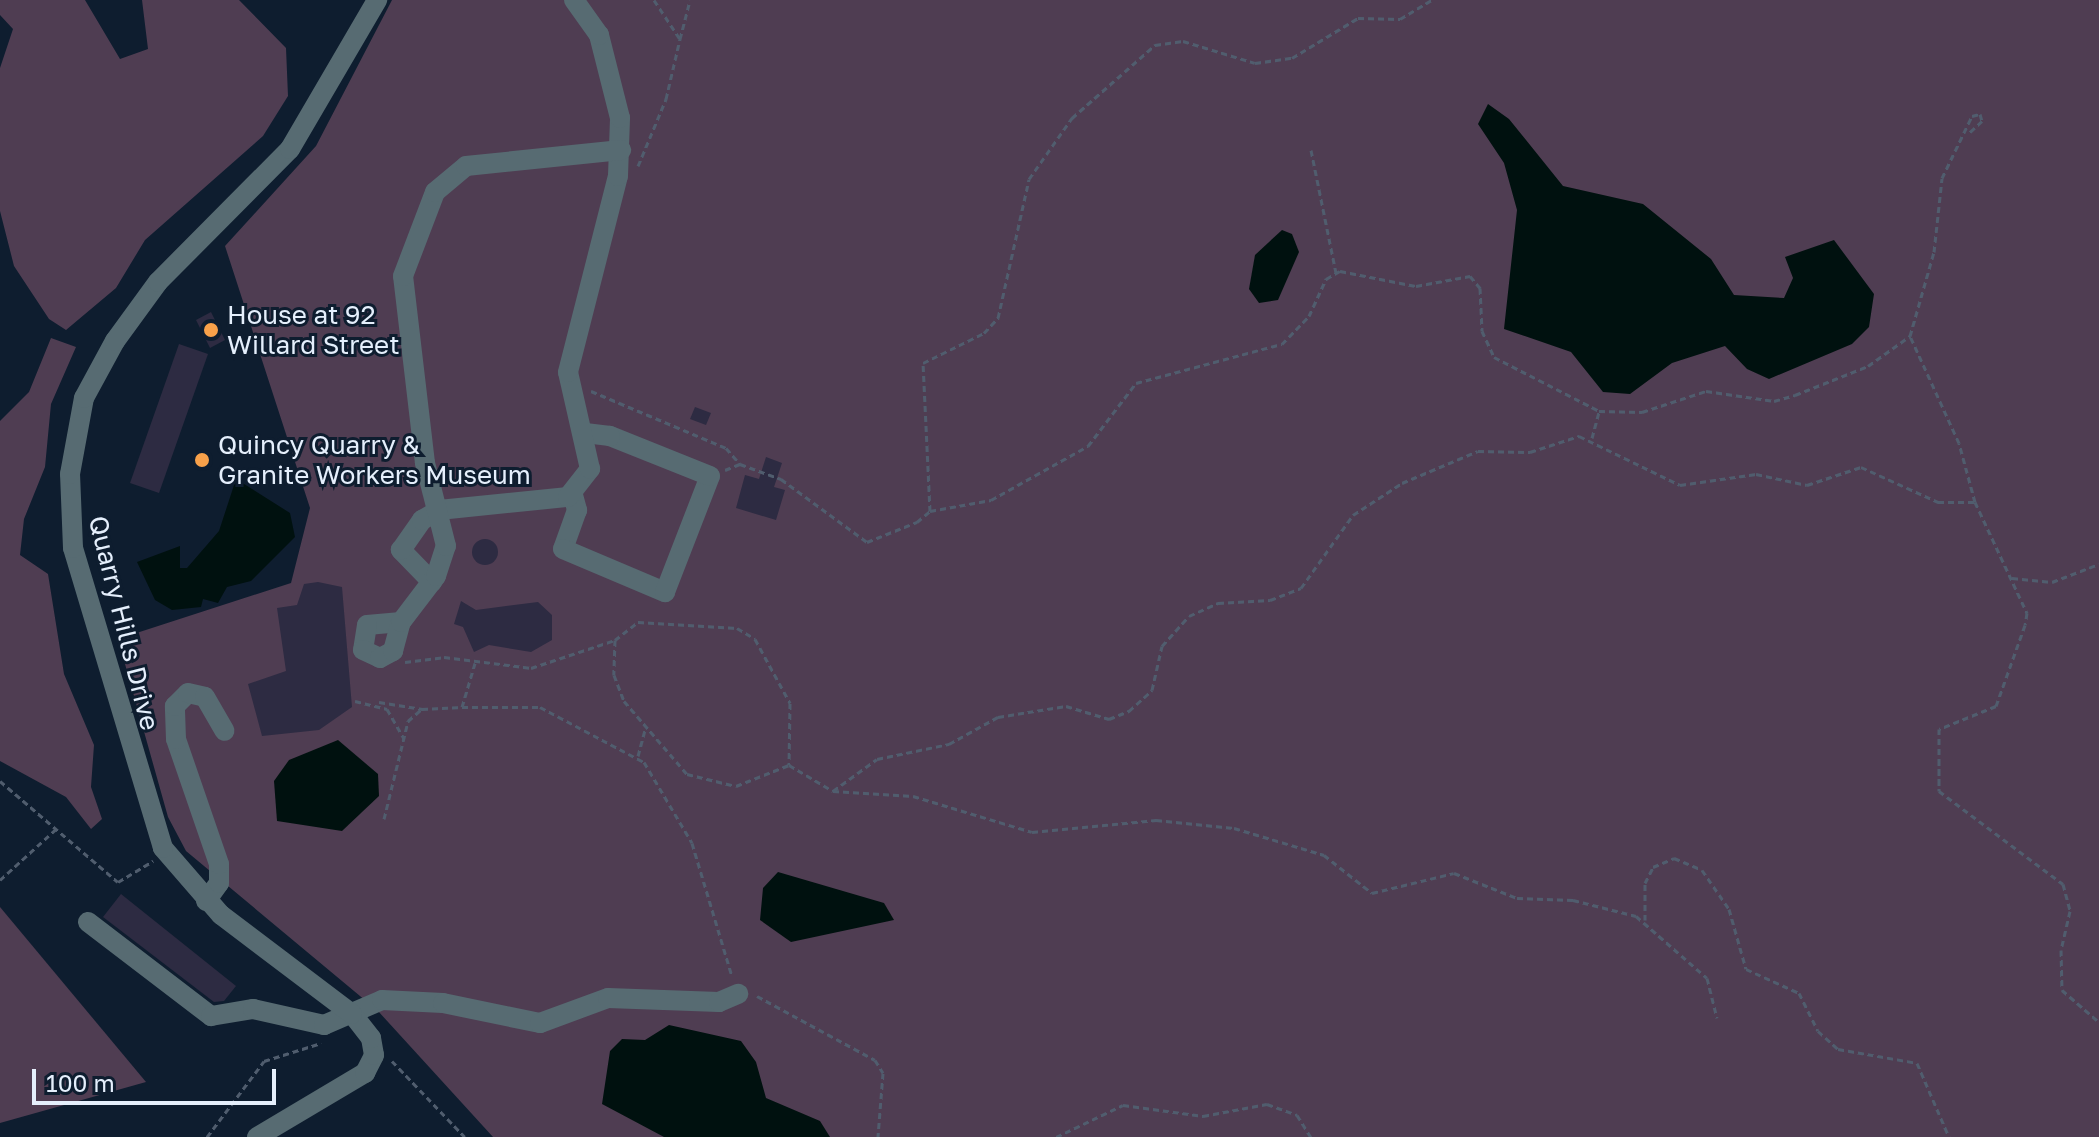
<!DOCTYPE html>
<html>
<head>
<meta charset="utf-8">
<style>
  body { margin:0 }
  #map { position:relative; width:2099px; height:1137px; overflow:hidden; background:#0e1d2f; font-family:"Golos Text",sans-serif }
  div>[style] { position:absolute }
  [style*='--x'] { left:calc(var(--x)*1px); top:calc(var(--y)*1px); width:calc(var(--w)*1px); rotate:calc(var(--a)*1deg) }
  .green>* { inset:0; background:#4f3d52 }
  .water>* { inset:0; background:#00110f }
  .building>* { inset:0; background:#2d2b42 }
  .round { border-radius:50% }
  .path>* { height:3px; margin-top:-1.5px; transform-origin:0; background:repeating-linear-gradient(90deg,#505d6e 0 6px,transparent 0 10px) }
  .minor>* { height:20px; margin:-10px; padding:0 10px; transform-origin:10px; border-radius:10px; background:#576b72 }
  .dots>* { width:22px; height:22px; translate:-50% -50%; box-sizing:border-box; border:4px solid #0e1d2f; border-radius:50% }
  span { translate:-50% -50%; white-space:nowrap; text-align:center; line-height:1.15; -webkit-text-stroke:6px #0e1d2f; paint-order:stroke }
  .poi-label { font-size:26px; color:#e5effc }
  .left { translate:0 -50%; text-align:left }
  .street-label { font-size:26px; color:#e5effc }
  .scale { position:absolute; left:32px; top:1069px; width:244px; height:36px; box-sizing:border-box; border:4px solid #e5effc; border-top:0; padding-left:10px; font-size:24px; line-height:28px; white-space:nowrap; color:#e5effc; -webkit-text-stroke:6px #0e1d2f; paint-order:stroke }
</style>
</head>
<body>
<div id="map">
  <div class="green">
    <div style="clip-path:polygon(0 0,85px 0,120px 59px,148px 49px,142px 0,239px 0,286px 48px,288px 96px,263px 136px,145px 240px,116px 288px,66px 330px,49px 319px,14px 266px,0 211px,0 68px,13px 29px,0 15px)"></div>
    <div style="clip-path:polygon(392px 0,2099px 0,2099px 1137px,493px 1137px,378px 1011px,186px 851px,168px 817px,118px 639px,291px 583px,310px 508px,225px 246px,316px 146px)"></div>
    <div style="clip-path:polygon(51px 338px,76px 347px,51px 404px,45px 467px,24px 519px,20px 555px,48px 574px,64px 674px,94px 745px,91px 787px,102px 819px,91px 829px,66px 797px,0 761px,0 421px,29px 392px)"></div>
    <div style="clip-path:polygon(0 907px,146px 1082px,0 1123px)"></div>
  </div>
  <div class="water">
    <div style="clip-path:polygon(1488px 104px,1509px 119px,1563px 186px,1643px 204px,1711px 259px,1734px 295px,1784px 298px,1793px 278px,1785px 257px,1834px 240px,1874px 294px,1869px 327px,1852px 344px,1769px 379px,1747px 369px,1725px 346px,1672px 363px,1630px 394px,1603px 392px,1571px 352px,1504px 329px,1517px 210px,1504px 163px,1478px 124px)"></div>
    <div style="clip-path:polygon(1282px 230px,1292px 234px,1299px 252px,1278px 300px,1259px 303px,1249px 289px,1255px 255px)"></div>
    <div style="clip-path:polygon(236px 479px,290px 513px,295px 537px,251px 581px,227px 587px,218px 603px,203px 599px,201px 607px,172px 610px,155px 600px,137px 562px,180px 546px,180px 568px,187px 568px,219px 531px)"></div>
    <div style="clip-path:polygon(338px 740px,378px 774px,379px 796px,342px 831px,277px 821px,274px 781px,289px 760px)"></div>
    <div style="clip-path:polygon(778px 872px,884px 903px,894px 920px,791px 942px,760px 920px,763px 888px)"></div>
    <div style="clip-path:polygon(669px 1025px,741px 1041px,756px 1062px,766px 1098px,820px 1121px,830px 1137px,664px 1137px,602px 1104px,610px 1051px,622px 1039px,645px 1040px)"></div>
  </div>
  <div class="building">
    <div style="clip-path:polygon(211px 312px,225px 340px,210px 348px,196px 320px)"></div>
    <div style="clip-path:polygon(179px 344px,208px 354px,159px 493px,130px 483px)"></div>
    <div style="clip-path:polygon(695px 407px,711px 413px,706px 425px,690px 419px)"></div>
    <div style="clip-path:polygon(766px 457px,782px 463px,774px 487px,785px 490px,776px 520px,736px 508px,745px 475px,759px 479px)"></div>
    <div class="round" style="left:472px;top:539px;width:26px;height:26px"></div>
    <div style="clip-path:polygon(318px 582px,342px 587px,352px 707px,319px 730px,262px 736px,248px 684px,286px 671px,277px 608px,297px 605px,304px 584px)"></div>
    <div style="clip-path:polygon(461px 601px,476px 610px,538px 602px,552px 615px,552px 640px,531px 652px,489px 645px,474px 652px,463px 627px,454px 624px)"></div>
    <div style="clip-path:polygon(121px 894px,236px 986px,224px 1001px,214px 1002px,103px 917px)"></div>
  </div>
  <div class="path">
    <div style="--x:654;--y:0;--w:47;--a:56.3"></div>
    <div style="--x:680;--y:39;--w:40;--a:-75.6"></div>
    <div style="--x:1311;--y:150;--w:126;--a:78.5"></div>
    <div style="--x:638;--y:166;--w:73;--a:-67.3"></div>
    <div style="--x:666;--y:99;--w:62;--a:-76.9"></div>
    <div style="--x:591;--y:391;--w:147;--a:22.9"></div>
    <div style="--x:726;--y:448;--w:21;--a:49"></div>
    <div style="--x:1592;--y:438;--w:28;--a:-75"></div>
    <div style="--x:725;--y:470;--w:16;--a:-22"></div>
    <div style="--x:740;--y:464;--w:44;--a:20.1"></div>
    <div style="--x:781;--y:479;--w:107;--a:36.2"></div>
    <div style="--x:867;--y:542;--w:54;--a:-21.8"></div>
    <div style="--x:917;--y:522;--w:17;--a:-40"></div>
    <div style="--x:930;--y:511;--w:148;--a:-92.7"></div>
    <div style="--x:923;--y:363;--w:68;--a:-26.2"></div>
    <div style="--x:984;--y:333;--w:21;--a:-47"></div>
    <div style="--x:998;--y:318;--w:142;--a:-77.4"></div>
    <div style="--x:1029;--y:179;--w:75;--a:-54.8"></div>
    <div style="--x:1072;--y:118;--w:111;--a:-41.3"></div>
    <div style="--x:1155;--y:45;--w:28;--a:-8"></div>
    <div style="--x:1183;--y:41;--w:75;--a:17"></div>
    <div style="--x:1255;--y:63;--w:37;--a:-8"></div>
    <div style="--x:1292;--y:58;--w:77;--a:-31.2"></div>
    <div style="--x:1358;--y:18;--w:42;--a:1.4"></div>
    <div style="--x:1400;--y:19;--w:37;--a:-31"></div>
    <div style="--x:1975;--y:502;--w:123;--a:64.9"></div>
    <div style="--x:2027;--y:613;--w:12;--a:99"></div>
    <div style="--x:2025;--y:625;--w:86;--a:109.7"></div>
    <div style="--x:1996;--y:706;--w:61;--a:158"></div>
    <div style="--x:1939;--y:729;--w:62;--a:90"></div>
    <div style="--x:1939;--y:791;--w:155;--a:36.9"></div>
    <div style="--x:2063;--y:884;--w:28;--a:75"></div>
    <div style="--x:2070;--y:911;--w:40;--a:103"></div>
    <div style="--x:2061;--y:950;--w:40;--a:88.6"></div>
    <div style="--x:2062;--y:990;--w:49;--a:40.9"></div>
    <div style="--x:930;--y:511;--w:62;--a:-10.2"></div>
    <div style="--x:991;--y:500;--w:111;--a:-29.1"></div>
    <div style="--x:1088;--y:446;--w:79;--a:-52.7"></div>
    <div style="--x:1136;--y:383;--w:151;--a:-15"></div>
    <div style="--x:1282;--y:344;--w:39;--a:-46"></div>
    <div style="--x:1309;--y:316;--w:41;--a:-65.3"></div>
    <div style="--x:1326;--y:279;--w:16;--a:-30"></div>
    <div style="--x:1340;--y:271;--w:77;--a:11.2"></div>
    <div style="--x:1416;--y:286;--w:55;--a:-10.5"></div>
    <div style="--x:1470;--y:276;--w:16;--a:50"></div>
    <div style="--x:1480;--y:288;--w:43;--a:87.3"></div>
    <div style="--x:1482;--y:331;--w:29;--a:65"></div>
    <div style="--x:1494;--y:357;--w:118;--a:27.2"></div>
    <div style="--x:1599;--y:411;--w:43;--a:1.3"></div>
    <div style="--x:1642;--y:412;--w:67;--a:-18.2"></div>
    <div style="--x:1706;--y:391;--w:69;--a:8.4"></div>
    <div style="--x:1774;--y:401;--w:22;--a:-16"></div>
    <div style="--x:1795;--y:395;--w:79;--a:-21.7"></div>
    <div style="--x:1868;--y:366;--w:52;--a:-35.5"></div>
    <div style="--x:1910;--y:336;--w:87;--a:-74.1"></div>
    <div style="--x:1934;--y:252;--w:74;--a:-83.8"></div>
    <div style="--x:1942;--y:178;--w:69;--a:-64.2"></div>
    <div style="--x:1972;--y:116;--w:8;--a:-14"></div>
    <div style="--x:1980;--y:114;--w:7;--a:74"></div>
    <div style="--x:1982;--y:121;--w:19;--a:137"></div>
    <div style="--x:2012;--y:578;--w:40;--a:5.7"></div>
    <div style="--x:2052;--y:582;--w:50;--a:-21"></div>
    <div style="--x:615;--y:640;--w:35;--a:92"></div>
    <div style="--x:614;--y:675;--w:28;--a:69"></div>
    <div style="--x:624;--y:701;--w:96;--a:49.2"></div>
    <div style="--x:687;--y:774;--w:50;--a:13.8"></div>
    <div style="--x:736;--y:786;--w:57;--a:-21.6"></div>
    <div style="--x:405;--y:662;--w:39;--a:-7"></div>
    <div style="--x:444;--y:657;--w:88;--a:7.2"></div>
    <div style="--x:531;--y:668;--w:89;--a:-18.4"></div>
    <div style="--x:615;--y:640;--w:29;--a:-38"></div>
    <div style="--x:638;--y:622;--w:99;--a:3.5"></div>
    <div style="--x:737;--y:628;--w:21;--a:31"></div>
    <div style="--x:755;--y:639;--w:73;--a:61.3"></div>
    <div style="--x:790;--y:703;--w:62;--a:90.9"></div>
    <div style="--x:789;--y:765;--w:51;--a:30.6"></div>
    <div style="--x:833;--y:791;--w:54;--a:-36"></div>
    <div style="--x:877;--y:759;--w:74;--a:-11.8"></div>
    <div style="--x:949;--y:744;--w:56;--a:-28.9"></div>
    <div style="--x:998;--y:717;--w:69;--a:-9.2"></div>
    <div style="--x:1066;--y:706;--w:45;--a:16.8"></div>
    <div style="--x:1109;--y:719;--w:22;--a:-22"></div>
    <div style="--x:1129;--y:711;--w:31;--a:-42"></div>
    <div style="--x:1152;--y:690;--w:45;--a:-77.2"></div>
    <div style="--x:1162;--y:646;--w:40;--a:-48"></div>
    <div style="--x:1189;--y:616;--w:32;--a:-24"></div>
    <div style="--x:1218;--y:603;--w:52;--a:-3.3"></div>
    <div style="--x:1270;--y:600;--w:33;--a:-21"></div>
    <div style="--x:1301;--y:588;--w:90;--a:-54.5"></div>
    <div style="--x:1353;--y:515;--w:59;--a:-33.1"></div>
    <div style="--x:1402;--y:483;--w:82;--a:-22.8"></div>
    <div style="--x:1478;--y:451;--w:52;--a:1.1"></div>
    <div style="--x:1530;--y:452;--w:52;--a:-18.1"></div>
    <div style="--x:1579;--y:436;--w:112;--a:25.9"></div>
    <div style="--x:1680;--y:485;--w:77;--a:-8.2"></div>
    <div style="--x:1756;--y:474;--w:52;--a:12.2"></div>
    <div style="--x:1807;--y:485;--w:57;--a:-18.4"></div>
    <div style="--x:1861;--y:467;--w:85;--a:24.4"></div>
    <div style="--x:1938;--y:502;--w:37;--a:0"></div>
    <div style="--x:1975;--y:502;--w:61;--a:-105.2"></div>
    <div style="--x:1959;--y:443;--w:118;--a:-114.6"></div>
    <div style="--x:355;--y:701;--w:33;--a:14"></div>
    <div style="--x:387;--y:709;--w:34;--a:60"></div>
    <div style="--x:379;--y:702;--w:44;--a:9.2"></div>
    <div style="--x:462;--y:707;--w:78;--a:0"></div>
    <div style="--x:540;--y:707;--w:118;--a:27.9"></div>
    <div style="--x:644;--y:762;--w:94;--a:59.3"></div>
    <div style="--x:692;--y:843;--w:139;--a:73.3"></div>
    <div style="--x:638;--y:756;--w:28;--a:-75"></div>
    <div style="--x:0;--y:781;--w:155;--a:40.6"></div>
    <div style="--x:118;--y:882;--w:41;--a:-31"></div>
    <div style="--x:833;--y:791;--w:80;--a:3.6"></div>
    <div style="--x:913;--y:796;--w:124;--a:16.8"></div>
    <div style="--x:1032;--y:832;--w:125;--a:-5.5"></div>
    <div style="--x:1156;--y:820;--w:78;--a:5.9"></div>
    <div style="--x:1234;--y:828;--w:94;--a:16.7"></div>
    <div style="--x:1324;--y:855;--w:61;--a:38.4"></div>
    <div style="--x:1372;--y:893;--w:84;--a:-13.7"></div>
    <div style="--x:1454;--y:873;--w:68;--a:21.6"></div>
    <div style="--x:1517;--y:898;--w:56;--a:2"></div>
    <div style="--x:1573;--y:900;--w:65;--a:14.3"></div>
    <div style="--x:1636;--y:916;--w:94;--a:41.1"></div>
    <div style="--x:1707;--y:978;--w:41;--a:76"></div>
    <div style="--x:384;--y:819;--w:101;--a:-76.2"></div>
    <div style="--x:408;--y:721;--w:18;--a:-41"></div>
    <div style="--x:422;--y:709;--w:40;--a:-2.9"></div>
    <div style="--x:462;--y:707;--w:46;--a:-73.5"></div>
    <div style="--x:0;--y:880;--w:76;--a:-42.3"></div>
    <div style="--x:1645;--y:920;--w:37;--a:-90"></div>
    <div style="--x:1645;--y:883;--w:18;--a:-63"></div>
    <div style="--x:1653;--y:867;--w:23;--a:-23"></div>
    <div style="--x:1674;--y:858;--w:30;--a:23"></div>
    <div style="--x:1702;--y:870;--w:47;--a:55.3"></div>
    <div style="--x:1729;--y:909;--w:62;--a:74.2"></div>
    <div style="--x:1746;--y:969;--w:58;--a:24.4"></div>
    <div style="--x:1799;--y:993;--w:42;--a:63.4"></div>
    <div style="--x:1818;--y:1031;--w:27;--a:42"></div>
    <div style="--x:1838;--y:1049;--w:80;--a:10"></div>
    <div style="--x:1917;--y:1063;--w:81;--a:66.6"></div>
    <div style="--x:757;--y:996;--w:134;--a:28.5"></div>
    <div style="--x:875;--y:1060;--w:15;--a:58"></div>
    <div style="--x:883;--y:1073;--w:64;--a:94.5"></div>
    <div style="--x:392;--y:1061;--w:105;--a:46.2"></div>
    <div style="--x:207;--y:1137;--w:95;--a:-53.1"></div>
    <div style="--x:264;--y:1061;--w:60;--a:-17.5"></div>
    <div style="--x:1056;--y:1137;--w:74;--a:-25.5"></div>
    <div style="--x:1123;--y:1105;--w:81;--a:7.8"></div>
    <div style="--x:1203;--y:1116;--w:65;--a:-10.6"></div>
    <div style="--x:1267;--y:1104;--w:32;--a:20"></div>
    <div style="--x:1297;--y:1115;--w:26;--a:58"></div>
  </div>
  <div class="minor">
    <div style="--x:573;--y:495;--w:16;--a:75"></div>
    <div style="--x:577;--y:510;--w:41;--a:109.7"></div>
    <div style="--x:563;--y:549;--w:111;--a:22.9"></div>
    <div style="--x:665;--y:592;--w:124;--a:-68.8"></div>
    <div style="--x:710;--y:476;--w:108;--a:-158.2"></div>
    <div style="--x:610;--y:436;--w:25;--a:-173"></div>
    <div style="--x:432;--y:582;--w:45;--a:-134.1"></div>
    <div style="--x:401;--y:550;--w:37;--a:-55"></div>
    <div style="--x:422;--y:520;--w:20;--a:-30"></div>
    <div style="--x:439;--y:510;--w:130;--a:-5.8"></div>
    <div style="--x:568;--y:497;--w:36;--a:-52"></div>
    <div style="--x:590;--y:469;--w:99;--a:-102.8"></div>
    <div style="--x:568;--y:372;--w:202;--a:-75.7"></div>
    <div style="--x:618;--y:176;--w:58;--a:-88"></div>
    <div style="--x:620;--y:118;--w:86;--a:-104.2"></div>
    <div style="--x:599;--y:35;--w:43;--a:-125.5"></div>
    <div style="--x:401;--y:622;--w:34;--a:175"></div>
    <div style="--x:367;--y:625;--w:25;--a:99"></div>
    <div style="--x:363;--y:650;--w:19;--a:25"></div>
    <div style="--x:380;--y:658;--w:15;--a:-28"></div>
    <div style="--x:393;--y:651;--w:30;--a:-75"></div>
    <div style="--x:401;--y:622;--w:58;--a:-52.7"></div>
    <div style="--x:436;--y:576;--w:32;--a:-72"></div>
    <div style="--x:446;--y:546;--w:86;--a:-104.2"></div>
    <div style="--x:425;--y:463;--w:188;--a:-96.7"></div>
    <div style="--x:403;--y:276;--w:90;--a:-69.1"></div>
    <div style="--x:435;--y:192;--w:40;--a:-40"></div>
    <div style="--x:466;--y:166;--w:156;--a:-5.9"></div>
    <div style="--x:206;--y:901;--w:22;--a:-54"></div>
    <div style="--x:219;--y:883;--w:19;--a:-90"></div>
    <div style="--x:219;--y:864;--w:132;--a:-109"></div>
    <div style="--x:176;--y:739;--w:33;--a:-92"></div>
    <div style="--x:175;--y:706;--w:18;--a:-45"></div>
    <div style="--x:188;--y:693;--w:17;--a:13"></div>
    <div style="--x:205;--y:697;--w:39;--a:60"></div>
    <div style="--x:88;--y:922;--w:155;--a:37.4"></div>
    <div style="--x:211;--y:1016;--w:43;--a:-9.5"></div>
    <div style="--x:253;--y:1009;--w:73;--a:12.7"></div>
    <div style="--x:324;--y:1025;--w:63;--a:-23.3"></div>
    <div style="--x:382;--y:1000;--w:61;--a:2.8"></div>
    <div style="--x:443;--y:1003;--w:99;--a:11.7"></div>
    <div style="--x:540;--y:1023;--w:72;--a:-20.2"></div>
    <div style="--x:608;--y:998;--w:111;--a:2.1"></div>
    <div style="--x:719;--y:1002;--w:21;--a:-23"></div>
    <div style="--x:257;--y:1137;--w:126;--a:-30.7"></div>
    <div style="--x:365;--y:1073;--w:20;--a:-63"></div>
    <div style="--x:374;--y:1055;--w:17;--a:-100"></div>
    <div style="--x:371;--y:1038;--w:31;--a:-128"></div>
    <div style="--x:352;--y:1014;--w:164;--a:-142.9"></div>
    <div style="--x:221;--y:915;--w:89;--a:-130.9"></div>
    <div style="--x:163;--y:848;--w:313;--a:-106.7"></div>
    <div style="--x:73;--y:548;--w:74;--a:-92.3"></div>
    <div style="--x:70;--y:474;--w:77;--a:-79.6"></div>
    <div style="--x:84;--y:398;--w:65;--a:-61.5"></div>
    <div style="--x:115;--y:341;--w:73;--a:-53.9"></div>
    <div style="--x:158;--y:282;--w:187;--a:-45.2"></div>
    <div style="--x:290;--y:149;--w:173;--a:-59.7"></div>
  </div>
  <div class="dots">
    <div style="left:211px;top:330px;background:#f8a14a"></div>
    <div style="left:202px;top:460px;background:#f8a14a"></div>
  </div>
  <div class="poi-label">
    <span class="left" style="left:227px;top:330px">House at 92<br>Willard Street</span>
    <span class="left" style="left:218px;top:460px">Quincy Quarry &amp;<br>Granite Workers Museum</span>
  </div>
  <div class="street-label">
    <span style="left:124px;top:623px;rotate:76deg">Quarry Hills Drive</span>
  </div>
  <div class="scale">100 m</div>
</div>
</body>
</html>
